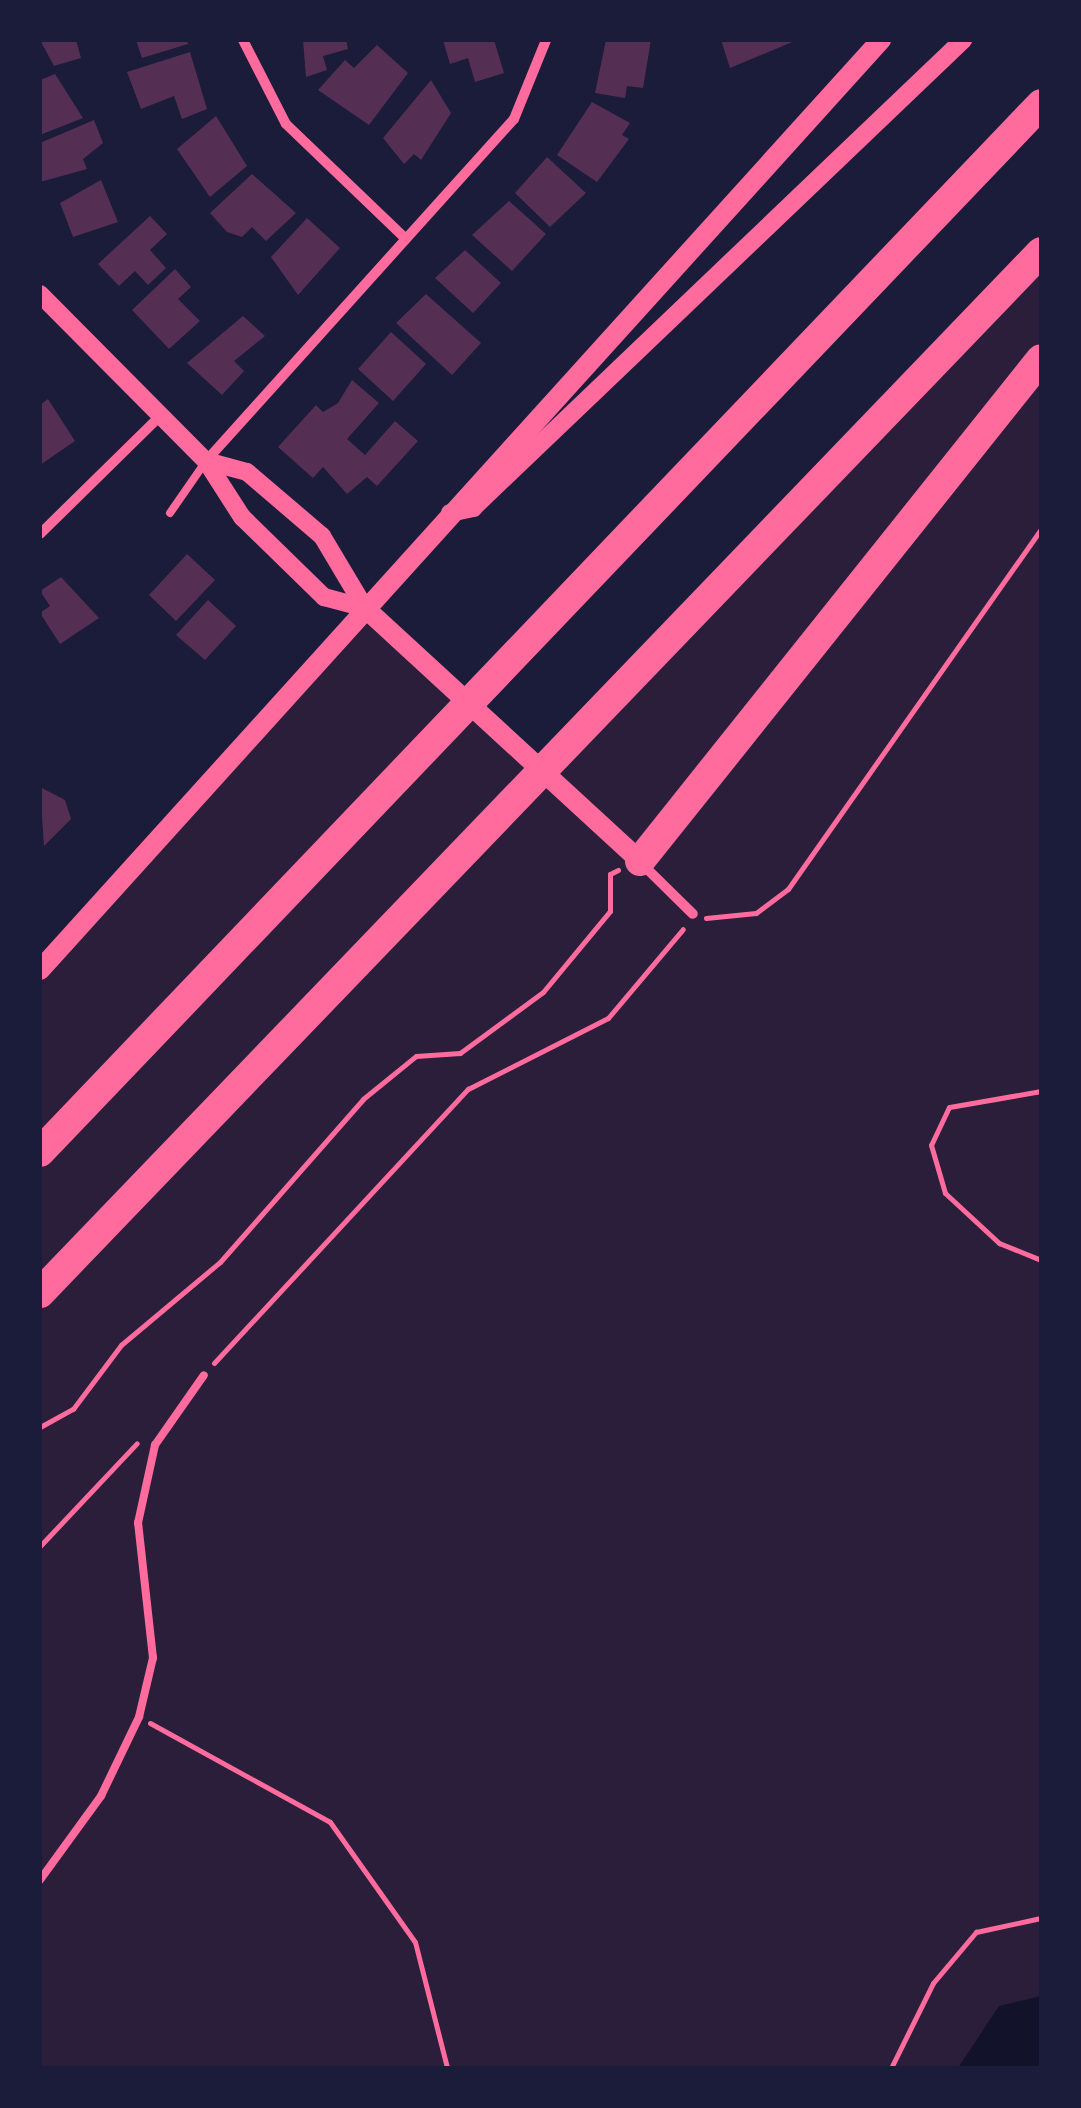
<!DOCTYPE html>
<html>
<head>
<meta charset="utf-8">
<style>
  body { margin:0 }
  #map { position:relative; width:1081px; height:2108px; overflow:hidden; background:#1b1b3a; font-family:Overpass,sans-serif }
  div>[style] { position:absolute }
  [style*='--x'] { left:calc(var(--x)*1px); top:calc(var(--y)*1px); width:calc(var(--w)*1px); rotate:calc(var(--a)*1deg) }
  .green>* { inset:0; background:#2a1e3b }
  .water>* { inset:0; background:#12122b }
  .building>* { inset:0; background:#542f53 }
  .path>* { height:5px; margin:-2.5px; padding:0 2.5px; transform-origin:2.5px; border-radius:2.5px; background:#ff6b9d }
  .service>* { height:8px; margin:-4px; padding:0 4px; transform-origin:4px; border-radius:4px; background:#ff6b9d }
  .minor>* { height:10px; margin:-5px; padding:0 5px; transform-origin:5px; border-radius:5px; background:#ff6b9d }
  .tertiary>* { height:18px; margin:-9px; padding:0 9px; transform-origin:9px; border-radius:9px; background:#ff6b9d }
  .secondary>* { height:20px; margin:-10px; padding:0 10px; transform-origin:10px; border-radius:10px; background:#ff6b9d }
  .motorway>* { height:30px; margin:-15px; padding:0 15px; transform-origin:15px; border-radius:15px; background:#ff6b9d }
  span { translate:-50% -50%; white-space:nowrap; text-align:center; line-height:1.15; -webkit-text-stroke:8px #1b1b3a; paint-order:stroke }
  .frame { position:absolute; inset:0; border:42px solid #1b1b3a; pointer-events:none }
</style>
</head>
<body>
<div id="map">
  <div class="green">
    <div style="clip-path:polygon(1041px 252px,1041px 2068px,40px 2068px,40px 968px,367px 600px,542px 770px)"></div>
  </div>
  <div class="water">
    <div style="clip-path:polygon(1041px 1996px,1041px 2068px,958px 2068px,999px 2006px)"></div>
  </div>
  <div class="building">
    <div style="clip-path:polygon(40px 40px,76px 40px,81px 58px,54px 66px)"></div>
    <div style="clip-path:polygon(136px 40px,187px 40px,188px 44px,142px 58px)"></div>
    <div style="clip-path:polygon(303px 40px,346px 40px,348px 49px,323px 56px,327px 70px,306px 77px)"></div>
    <div style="clip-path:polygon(443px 40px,494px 40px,504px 73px,475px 82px,468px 58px,450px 64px)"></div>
    <div style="clip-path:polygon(606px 40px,651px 40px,643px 88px,627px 86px,625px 98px,595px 93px)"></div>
    <div style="clip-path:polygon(721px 40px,797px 40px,730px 68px)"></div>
    <div style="clip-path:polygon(377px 45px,408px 73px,369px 125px,318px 90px,345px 60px,354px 68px)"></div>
    <div style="clip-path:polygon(190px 52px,207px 109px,182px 119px,174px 96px,141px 109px,127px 72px)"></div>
    <div style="clip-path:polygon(55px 74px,83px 118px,40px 135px,40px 80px)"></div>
    <div style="clip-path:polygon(431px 80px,451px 113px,421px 160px,414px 154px,404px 164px,383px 138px)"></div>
    <div style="clip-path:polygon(592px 102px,630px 123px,622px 135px,629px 139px,597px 182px,557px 155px)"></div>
    <div style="clip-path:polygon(216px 116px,247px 166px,210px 197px,177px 149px)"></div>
    <div style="clip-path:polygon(94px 120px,103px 143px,83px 159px,87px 169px,40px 182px,40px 143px)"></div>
    <div style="clip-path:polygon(547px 157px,586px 193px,550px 227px,515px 193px)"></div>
    <div style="clip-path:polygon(252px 174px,296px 213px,266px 241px,252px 227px,242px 237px,227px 232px,210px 213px)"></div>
    <div style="clip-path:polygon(101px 180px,118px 222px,73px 237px,60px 203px)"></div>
    <div style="clip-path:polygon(509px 201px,546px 234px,512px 271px,472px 235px)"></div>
    <div style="clip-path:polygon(150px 216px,167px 234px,150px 250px,166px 268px,148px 285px,135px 271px,119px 286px,98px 264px)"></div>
    <div style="clip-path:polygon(307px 218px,340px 248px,298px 295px,271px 257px)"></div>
    <div style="clip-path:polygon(465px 250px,501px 283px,473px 313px,435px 278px)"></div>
    <div style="clip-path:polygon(175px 269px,191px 287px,178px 299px,200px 321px,169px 349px,132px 310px)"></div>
    <div style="clip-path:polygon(426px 294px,481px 343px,452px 375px,396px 323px)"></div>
    <div style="clip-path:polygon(243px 316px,265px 336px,234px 361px,244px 371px,222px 395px,187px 363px)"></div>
    <div style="clip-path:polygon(391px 332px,426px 364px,393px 401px,358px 369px)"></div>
    <div style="clip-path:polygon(352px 380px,379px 403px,347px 439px,365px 455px,395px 421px,418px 441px,377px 486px,367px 477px,347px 494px,323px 467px,313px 478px,278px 447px,316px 405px,323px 412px,338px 403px)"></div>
    <div style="clip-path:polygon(48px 399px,75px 441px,40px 465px,40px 405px)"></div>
    <div style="clip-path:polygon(187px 554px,215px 580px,176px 621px,149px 595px)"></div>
    <div style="clip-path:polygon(61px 577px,99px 618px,60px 644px,40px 613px,50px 606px,40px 591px)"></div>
    <div style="clip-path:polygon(208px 600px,236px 626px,205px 660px,176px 635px)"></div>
    <div style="clip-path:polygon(40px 787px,65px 800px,71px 819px,44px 846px)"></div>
  </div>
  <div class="path">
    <div style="--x:706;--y:918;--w:50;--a:-5.7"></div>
    <div style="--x:756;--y:913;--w:40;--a:-37"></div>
    <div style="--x:788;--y:889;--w:440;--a:-54.9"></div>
    <div style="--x:1041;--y:1091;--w:93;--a:170.1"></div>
    <div style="--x:949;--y:1107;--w:42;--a:115.3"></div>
    <div style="--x:931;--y:1145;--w:50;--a:73.7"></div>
    <div style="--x:945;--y:1193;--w:74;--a:42.8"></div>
    <div style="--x:999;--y:1243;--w:45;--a:22"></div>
    <div style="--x:214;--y:1363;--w:374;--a:-47.2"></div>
    <div style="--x:468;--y:1089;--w:157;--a:-26.9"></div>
    <div style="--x:608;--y:1018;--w:116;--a:-49.9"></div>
    <div style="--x:40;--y:1427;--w:38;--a:-29"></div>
    <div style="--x:73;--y:1409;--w:80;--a:-53.1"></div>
    <div style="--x:121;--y:1345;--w:129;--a:-40"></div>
    <div style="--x:220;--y:1262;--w:217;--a:-48.7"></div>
    <div style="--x:363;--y:1099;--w:68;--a:-39.1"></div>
    <div style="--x:416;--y:1056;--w:44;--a:-3.9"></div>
    <div style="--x:460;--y:1053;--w:103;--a:-36.3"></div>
    <div style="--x:543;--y:992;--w:105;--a:-50.4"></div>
    <div style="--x:610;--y:911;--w:37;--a:-90"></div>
    <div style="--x:610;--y:874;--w:9;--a:-27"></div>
    <div style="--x:40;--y:1546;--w:141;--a:-46.7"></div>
    <div style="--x:150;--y:1723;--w:205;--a:28.8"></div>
    <div style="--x:330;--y:1822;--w:147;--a:54.7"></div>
    <div style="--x:415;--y:1942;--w:130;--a:75.7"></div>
    <div style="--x:891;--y:2068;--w:95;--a:-63.7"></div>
    <div style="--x:933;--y:1983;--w:67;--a:-49.9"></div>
    <div style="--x:976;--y:1932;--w:66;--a:-12.2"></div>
  </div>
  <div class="service">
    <div style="--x:170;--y:513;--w:63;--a:-55.3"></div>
    <div style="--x:40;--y:1880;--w:104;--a:-54"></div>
    <div style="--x:101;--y:1796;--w:88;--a:-64.3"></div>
    <div style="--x:139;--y:1717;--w:61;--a:-76.7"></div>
    <div style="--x:153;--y:1658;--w:136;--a:-96.3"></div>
    <div style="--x:138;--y:1523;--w:80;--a:-77.7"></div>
    <div style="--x:155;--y:1445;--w:85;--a:-55"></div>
  </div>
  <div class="minor">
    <div style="--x:243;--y:40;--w:94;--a:62.9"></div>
    <div style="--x:286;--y:124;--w:166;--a:43.8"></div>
    <div style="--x:206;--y:461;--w:460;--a:-48"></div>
    <div style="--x:514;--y:119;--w:85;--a:-67.9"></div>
    <div style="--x:40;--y:534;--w:167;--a:-44.5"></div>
    <div style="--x:640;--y:862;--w:74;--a:44.5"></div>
  </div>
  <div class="tertiary">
    <div style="--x:40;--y:294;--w:235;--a:45.2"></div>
    <div style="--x:206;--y:461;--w:67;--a:57.3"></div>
    <div style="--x:242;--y:517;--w:115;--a:44.3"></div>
    <div style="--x:324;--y:597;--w:42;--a:15"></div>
    <div style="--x:206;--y:461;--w:42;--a:15"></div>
    <div style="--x:247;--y:472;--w:99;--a:40.5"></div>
    <div style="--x:322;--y:536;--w:84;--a:59.2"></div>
    <div style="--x:450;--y:513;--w:24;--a:-12"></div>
    <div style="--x:473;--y:508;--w:678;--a:-43.68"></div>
  </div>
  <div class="secondary">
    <div style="--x:365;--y:608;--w:374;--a:42.6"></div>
    <div style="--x:40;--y:970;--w:1254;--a:-47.88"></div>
  </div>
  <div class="motorway">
    <div style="--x:640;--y:861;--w:642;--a:-51.38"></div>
    <div style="--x:40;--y:1152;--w:1449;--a:-46.31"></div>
    <div style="--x:40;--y:1293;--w:1444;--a:-46.12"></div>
  </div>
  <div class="frame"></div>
</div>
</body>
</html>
